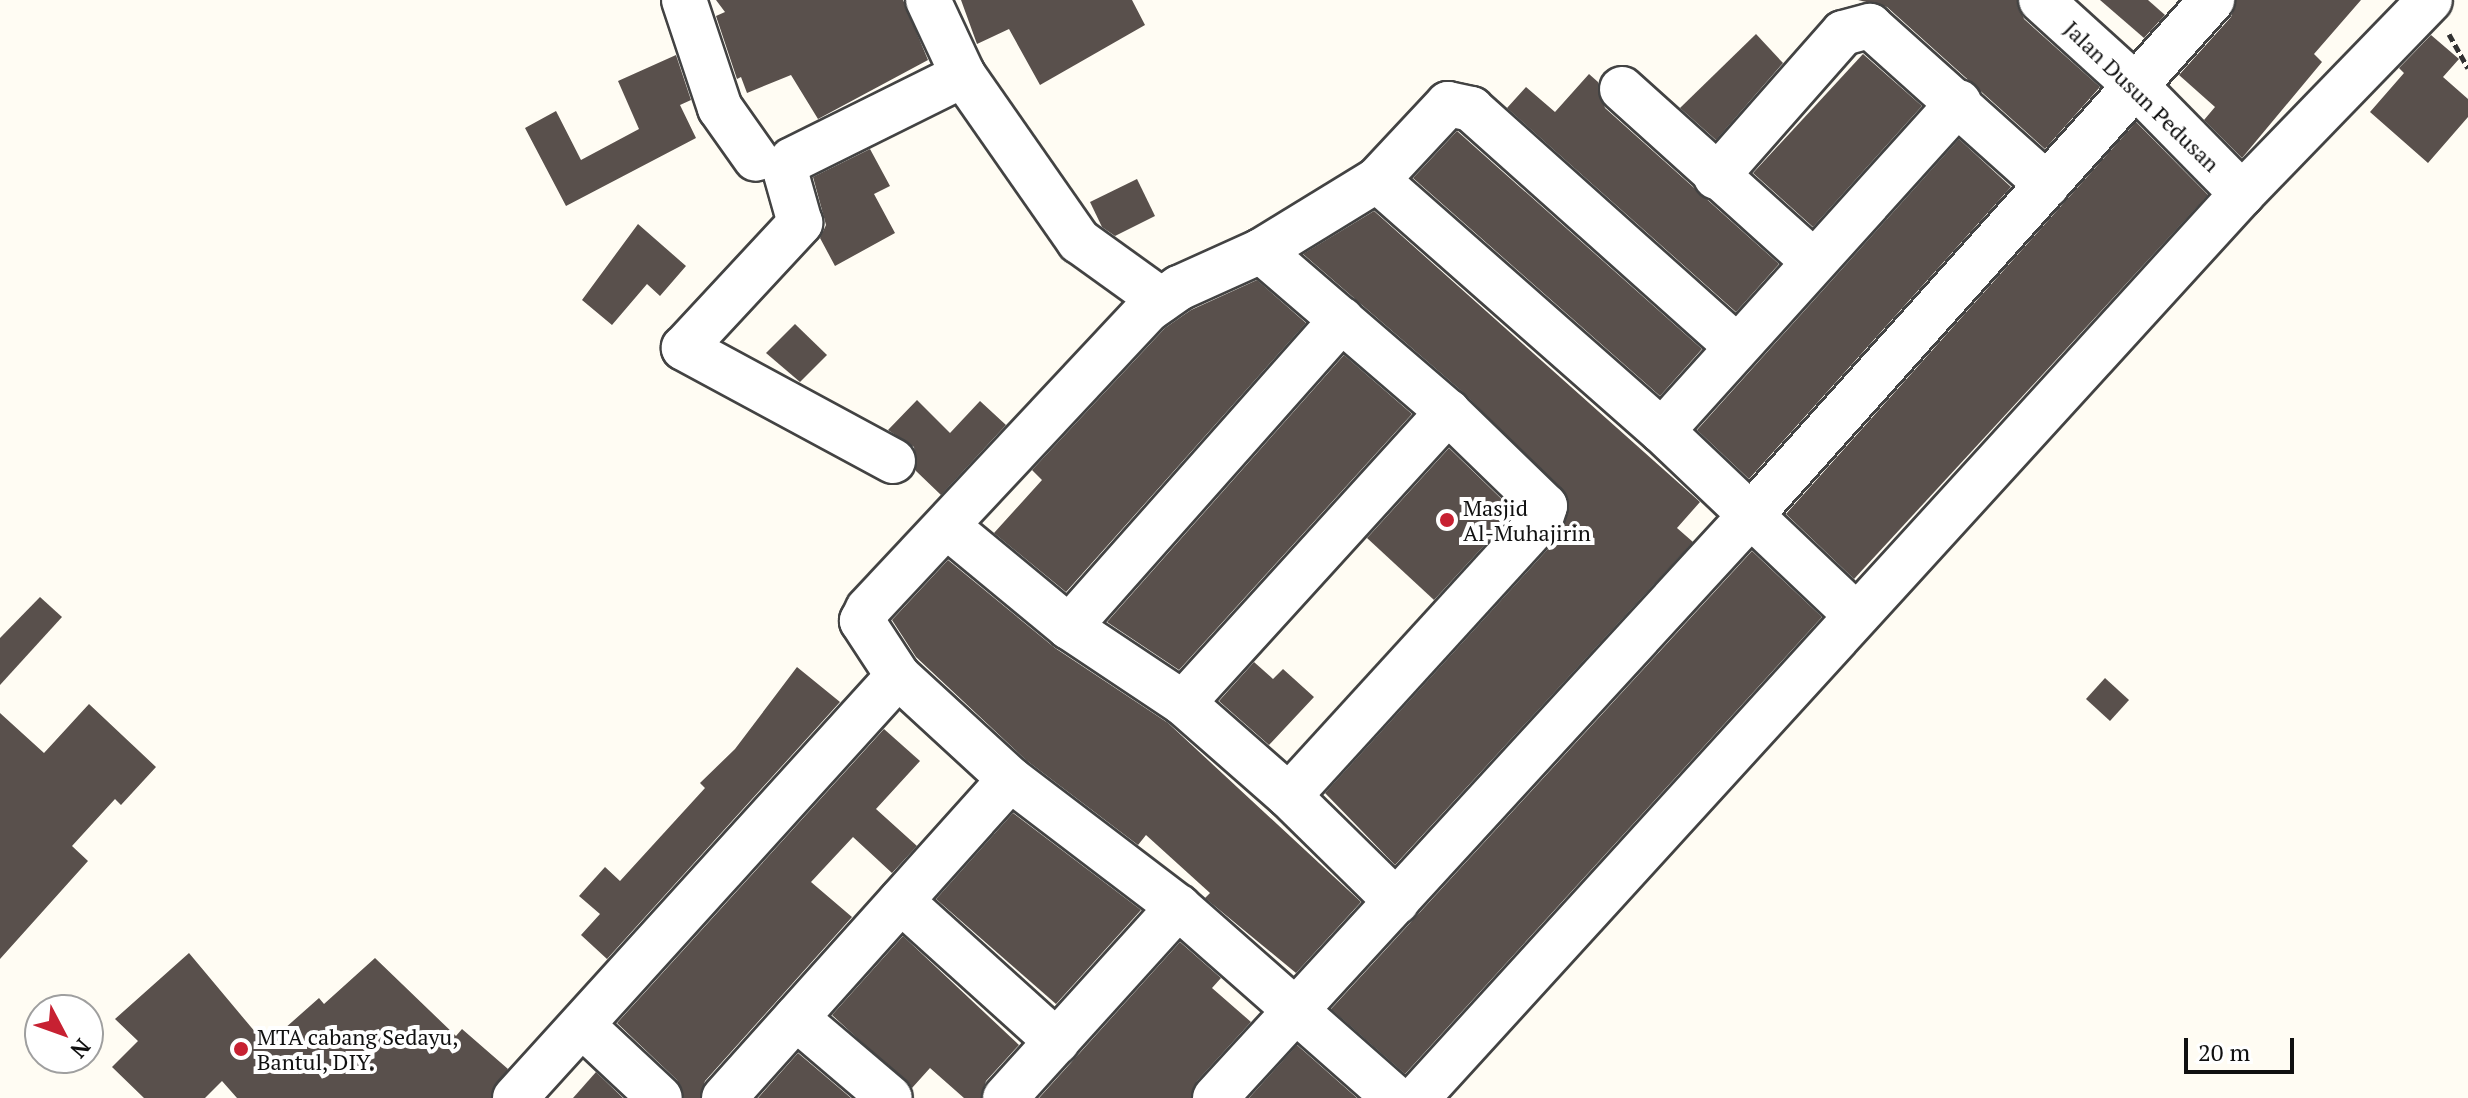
<!DOCTYPE html>
<html>
<head>
<meta charset="utf-8">
<style>
  body { margin:0 }
  #map { position:relative; width:2468px; height:1098px; overflow:hidden; background:#fffcf3; font-family:"PT Serif",serif }
  div>[style] { position:absolute }
  [style*='--x'] { left:calc(var(--x)*1px); top:calc(var(--y)*1px); width:calc(var(--w)*1px); rotate:calc(var(--a)*1deg) }
  .building>* { inset:0; background:#59504c }
  .path>* { height:5px; margin-top:-2.5px; transform-origin:0; background:repeating-linear-gradient(90deg,#323232 0 8px,transparent 0 12px) }
  .roads { filter:drop-shadow(2px 0 #434343) drop-shadow(-2px 0 #434343) drop-shadow(0 2px #434343) drop-shadow(0 -2px #434343) }
  .street>* { height:44px; margin:-22px; padding:0 22px; transform-origin:22px; border-radius:22px; background:#fff }
  .dots>* { width:22px; height:22px; translate:-50% -50%; box-sizing:border-box; border:4px solid #fff; border-radius:50% }
  span { translate:-50% -50%; white-space:nowrap; text-align:center; line-height:1.15; -webkit-text-stroke:8px #fff; paint-order:stroke }
  .street-label { font-size:22px; color:#101010 }
  .poi-label { font-size:22px; color:#101010 }
  .left { translate:0 -50%; text-align:left }
  .north { position:absolute; left:24px; top:994px; width:80px; height:80px; box-sizing:border-box; background:#fff; border:2px solid #9f9f9f; border-radius:50%; rotate:131deg; font-size:22px; font-weight:700; line-height:32px; text-align:center; color:#101010 }
  .north::after { content:''; display:block; margin:auto; width:28px; height:36px; background:#c72132; clip-path:polygon(50% 0,100% 100%,50% 72%,0 100%) }
  .scale { position:absolute; left:2184px; top:1038px; width:110px; height:36px; box-sizing:border-box; border:4px solid #101010; border-top:0; padding-left:10px; font-size:24px; line-height:28px; white-space:nowrap; color:#101010; -webkit-text-stroke:6px #fff; paint-order:stroke }
</style>
</head>
<body>
<div id="map">
  <div class="building">
    <div style="clip-path:polygon(716px 0,903px 0,928px 60px,818px 119px,791px 75px,747px 93px,741px 77px,737px 79px,716px 16px,725px 12px)"></div>
    <div style="clip-path:polygon(961px 0,1132px 0,1145px 25px,1040px 85px,1009px 29px,977px 44px)"></div>
    <div style="clip-path:polygon(1858px 0,2017px 0,2024px 19px,2100px 87px,2045px 149px,1887px 7px)"></div>
    <div style="clip-path:polygon(2100px 0,2148px 0,2165px 15px,2144px 38px)"></div>
    <div style="clip-path:polygon(2236px 0,2361px 0,2314px 54px,2322px 62px,2242px 158px,2204px 120px,2215px 107px,2179px 75px,2231px 17px)"></div>
    <div style="clip-path:polygon(1756px 34px,1783px 63px,1716px 140px,1680px 108px)"></div>
    <div style="clip-path:polygon(2431px 35px,2459px 59px,2443px 77px,2468px 99px,2468px 117px,2428px 163px,2370px 112px,2404px 73px,2399px 68px)"></div>
    <div style="clip-path:polygon(1863px 54px,1922px 106px,1813px 227px,1753px 173px)"></div>
    <div style="clip-path:polygon(676px 55px,691px 100px,680px 105px,696px 138px,566px 206px,525px 128px,556px 111px,581px 160px,639px 129px,618px 81px)"></div>
    <div style="clip-path:polygon(1589px 74px,1598px 82px,1605px 108px,1779px 264px,1736px 312px,1507px 108px,1526px 87px,1555px 112px)"></div>
    <div style="clip-path:polygon(2136px 122px,2208px 195px,1854px 579px,1786px 514px)"></div>
    <div style="clip-path:polygon(1457px 131px,1702px 349px,1660px 396px,1413px 178px)"></div>
    <div style="clip-path:polygon(1959px 139px,2011px 187px,1749px 479px,1697px 430px)"></div>
    <div style="clip-path:polygon(870px 149px,890px 186px,874px 194px,895px 233px,835px 266px,820px 238px,826px 225px,813px 177px)"></div>
    <div style="clip-path:polygon(1137px 179px,1155px 216px,1115px 236px,1102px 227px,1090px 202px)"></div>
    <div style="clip-path:polygon(1374px 211px,1700px 502px,1677px 528px,1693px 542px,1395px 865px,1325px 793px,1558px 538px,1569px 501px,1465px 394px,1303px 254px)"></div>
    <div style="clip-path:polygon(638px 224px,686px 266px,660px 296px,647px 284px,612px 325px,582px 300px)"></div>
    <div style="clip-path:polygon(1257px 280px,1306px 323px,1066px 592px,994px 533px,1042px 480px,1032px 470px,1165px 328px,1191px 310px)"></div>
    <div style="clip-path:polygon(795px 324px,827px 355px,800px 382px,766px 353px)"></div>
    <div style="clip-path:polygon(1344px 355px,1412px 414px,1179px 670px,1107px 622px)"></div>
    <div style="clip-path:polygon(917px 400px,950px 433px,980px 401px,1006px 425px,941px 495px,916px 471px,914px 447px,888px 430px)"></div>
    <div style="clip-path:polygon(1449px 448px,1515px 512px,1434px 600px,1367px 538px)"></div>
    <div style="clip-path:polygon(1752px 551px,1822px 617px,1405px 1074px,1331px 1009px)"></div>
    <div style="clip-path:polygon(948px 560px,1055px 648px,1168px 723px,1361px 902px,1296px 973px,1205px 898px,1210px 893px,1146px 835px,1138px 845px,1026px 760px,916px 657px,892px 620px)"></div>
    <div style="clip-path:polygon(40px 597px,62px 617px,0 685px,0 638px)"></div>
    <div style="clip-path:polygon(1254px 662px,1273px 679px,1283px 669px,1314px 697px,1269px 745px,1219px 701px)"></div>
    <div style="clip-path:polygon(797px 667px,840px 702px,607px 959px,581px 935px,600px 914px,579px 896px,605px 867px,620px 881px,705px 788px,700px 783px,735px 749px)"></div>
    <div style="clip-path:polygon(2105px 678px,2129px 700px,2110px 721px,2086px 699px)"></div>
    <div style="clip-path:polygon(89px 704px,156px 767px,121px 805px,115px 799px,72px 846px,88px 861px,0 959px,0 713px,44px 753px)"></div>
    <div style="clip-path:polygon(884px 729px,920px 761px,876px 809px,917px 846px,892px 873px,853px 837px,811px 882px,852px 917px,705px 1081px,700px 1098px,684px 1098px,677px 1080px,617px 1023px)"></div>
    <div style="clip-path:polygon(1013px 813px,1141px 910px,1056px 1004px,936px 899px)"></div>
    <div style="clip-path:polygon(903px 936px,1019px 1045px,986px 1081px,981px 1098px,964px 1098px,930px 1068px,912px 1088px,832px 1015px)"></div>
    <div style="clip-path:polygon(1180px 942px,1221px 978px,1212px 988px,1251px 1022px,1197px 1081px,1191px 1098px,1039px 1098px)"></div>
    <div style="clip-path:polygon(189px 953px,266px 1045px,319px 998px,324px 1004px,375px 958px,456px 1036px,462px 1029px,508px 1069px,491px 1098px,237px 1098px,222px 1081px,205px 1098px,144px 1098px,112px 1067px,138px 1041px,115px 1019px)"></div>
    <div style="clip-path:polygon(1297px 1045px,1357px 1098px,1249px 1098px)"></div>
    <div style="clip-path:polygon(798px 1053px,851px 1098px,758px 1098px)"></div>
    <div style="clip-path:polygon(596px 1072px,623px 1098px,573px 1098px)"></div>
  </div>
  <div class="path">
    <div style="--x:2449;--y:34;--w:39;--a:61"></div>
  </div>
  <div class="roads">
    <div class="street">
      <div style="--x:684;--y:0;--w:114;--a:71.6"></div>
      <div style="--x:720;--y:108;--w:62;--a:54.8"></div>
      <div style="--x:928;--y:0;--w:83;--a:65"></div>
      <div style="--x:963;--y:75;--w:203;--a:55.1"></div>
      <div style="--x:1079;--y:241;--w:101;--a:35.7"></div>
      <div style="--x:2041;--y:0;--w:130;--a:42.2"></div>
      <div style="--x:2137;--y:87;--w:150;--a:45.5"></div>
      <div style="--x:1622;--y:89;--w:256;--a:42"></div>
      <div style="--x:1716;--y:177;--w:192;--a:-48.6"></div>
      <div style="--x:1843;--y:33;--w:28;--a:-15"></div>
      <div style="--x:1870;--y:26;--w:238;--a:41.9"></div>
      <div style="--x:1377;--y:180;--w:380;--a:41.4"></div>
      <div style="--x:1662;--y:431;--w:266;--a:43.5"></div>
      <div style="--x:1261;--y:251;--w:247;--a:40.7"></div>
      <div style="--x:1448;--y:412;--w:135;--a:44.1"></div>
      <div style="--x:1545;--y:506;--w:16;--a:108"></div>
      <div style="--x:1540;--y:521;--w:372;--a:132.4"></div>
      <div style="--x:1662;--y:431;--w:443;--a:-47.9"></div>
      <div style="--x:893;--y:461;--w:238;--a:-151.6"></div>
      <div style="--x:684;--y:348;--w:171;--a:-47.1"></div>
      <div style="--x:800;--y:223;--w:55;--a:-105.8"></div>
      <div style="--x:785;--y:170;--w:12;--a:-55"></div>
      <div style="--x:792;--y:160;--w:191;--a:-26.4"></div>
      <div style="--x:948;--y:527;--w:157;--a:39.6"></div>
      <div style="--x:1069;--y:627;--w:137;--a:33.7"></div>
      <div style="--x:1183;--y:703;--w:141;--a:41.3"></div>
      <div style="--x:1289;--y:796;--w:151;--a:44.5"></div>
      <div style="--x:1069;--y:627;--w:411;--a:-48.4"></div>
      <div style="--x:1183;--y:703;--w:394;--a:-47.7"></div>
      <div style="--x:901;--y:901;--w:210;--a:42.1"></div>
      <div style="--x:796;--y:1018;--w:123;--a:40.4"></div>
      <div style="--x:583;--y:1026;--w:105;--a:43.1"></div>
      <div style="--x:515;--y:1098;--w:570;--a:-47.77"></div>
      <div style="--x:724;--y:1098;--w:428;--a:-48.1"></div>
      <div style="--x:1005;--y:1098;--w:258;--a:-47.8"></div>
      <div style="--x:1215;--y:1098;--w:791;--a:-47.41"></div>
      <div style="--x:1750;--y:516;--w:693;--a:-48.16"></div>
      <div style="--x:1395;--y:1098;--w:289;--a:-138.6"></div>
      <div style="--x:1178;--y:907;--w:211;--a:-142.7"></div>
      <div style="--x:1010;--y:779;--w:152;--a:-137.4"></div>
      <div style="--x:898;--y:676;--w:66;--a:-123.2"></div>
      <div style="--x:862;--y:621;--w:13;--a:-63"></div>
      <div style="--x:868;--y:609;--w:411;--a:-46.9"></div>
      <div style="--x:1149;--y:309;--w:37;--a:-35"></div>
      <div style="--x:1179;--y:288;--w:90;--a:-24.3"></div>
      <div style="--x:1261;--y:251;--w:136;--a:-31.5"></div>
      <div style="--x:1377;--y:180;--w:104;--a:-46.9"></div>
      <div style="--x:1448;--y:104;--w:24;--a:12"></div>
      <div style="--x:1471;--y:109;--w:356;--a:41.8"></div>
      <div style="--x:1417;--y:1098;--w:1224;--a:-47.62"></div>
      <div style="--x:2242;--y:194;--w:270;--a:-45.9"></div>
    </div>
  </div>
  <div class="dots">
    <div style="left:1447px;top:520px;background:#c72132"></div>
    <div style="left:241px;top:1049px;background:#c72132"></div>
  </div>
  <div class="street-label">
    <span style="left:2142px;top:96px;rotate:44deg">Jalan Dusun Pedusan</span>
  </div>
  <div class="poi-label">
    <span class="left" style="left:1463px;top:520px">Masjid<br>Al-Muhajirin</span>
    <span class="left" style="left:257px;top:1049px">MTA cabang Sedayu,<br>Bantul, DIY.</span>
  </div>
  <div class="north">N</div>
  <div class="scale">20 m</div>
</div>
</body>
</html>
